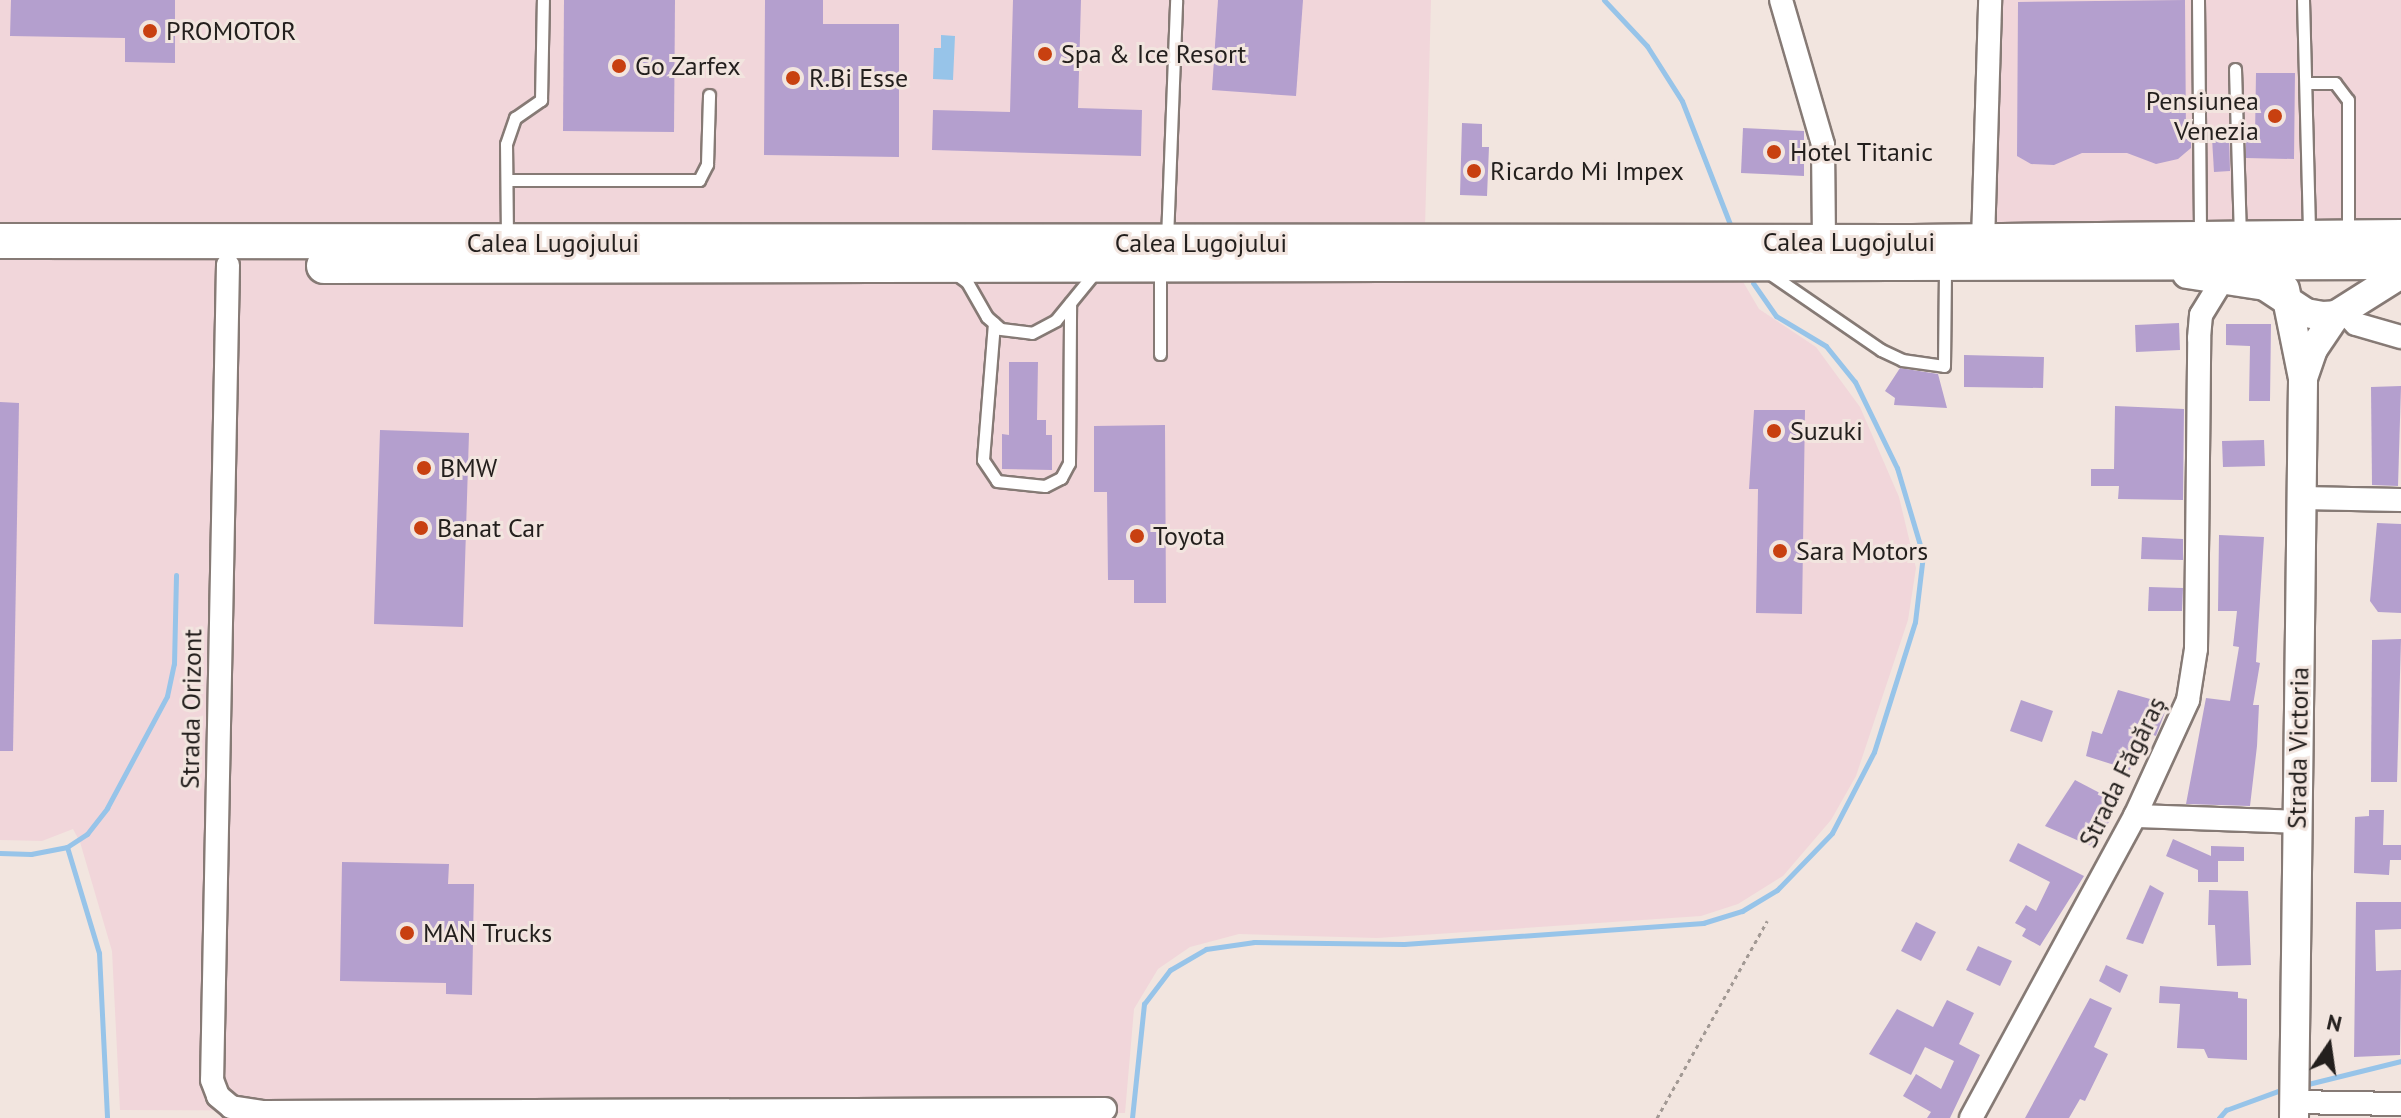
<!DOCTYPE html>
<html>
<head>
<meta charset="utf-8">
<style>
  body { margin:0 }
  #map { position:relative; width:2401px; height:1118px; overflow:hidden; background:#f2e5df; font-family:"PT Sans",sans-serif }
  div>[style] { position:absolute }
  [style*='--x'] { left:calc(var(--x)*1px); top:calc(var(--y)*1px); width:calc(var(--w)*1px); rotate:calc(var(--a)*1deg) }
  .commercial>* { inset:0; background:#f1d6da }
  .water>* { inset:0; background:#97c4e9 }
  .stream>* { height:5px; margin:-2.5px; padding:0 2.5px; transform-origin:2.5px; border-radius:2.5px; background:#97c4e9 }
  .building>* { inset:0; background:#b49fce }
  .path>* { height:3px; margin-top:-1.5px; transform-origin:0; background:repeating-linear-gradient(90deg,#a29994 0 4px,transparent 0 8px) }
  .roads { filter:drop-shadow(2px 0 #867a75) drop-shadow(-2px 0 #867a75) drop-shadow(0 2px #867a75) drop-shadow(0 -2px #867a75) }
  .service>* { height:11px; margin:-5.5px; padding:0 5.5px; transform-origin:5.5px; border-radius:5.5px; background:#fff }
  .minor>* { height:22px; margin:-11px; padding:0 11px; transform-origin:11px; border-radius:11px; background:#fff }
  .tertiary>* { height:28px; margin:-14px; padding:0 14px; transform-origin:14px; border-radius:14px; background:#fff }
  .primary>* { height:34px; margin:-17px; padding:0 17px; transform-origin:17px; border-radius:17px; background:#fff }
  .dots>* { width:22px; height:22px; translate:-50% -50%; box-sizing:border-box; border:4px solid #f2e5df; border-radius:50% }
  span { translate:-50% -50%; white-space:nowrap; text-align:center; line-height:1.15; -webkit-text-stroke:6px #f2e5df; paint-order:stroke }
  .poi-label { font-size:26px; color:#231f1d }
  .left { translate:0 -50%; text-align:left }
  .right { translate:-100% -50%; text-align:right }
  .street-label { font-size:26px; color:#231f1d }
  .north { position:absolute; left:2289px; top:1006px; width:80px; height:80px; -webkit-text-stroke:6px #f2e5df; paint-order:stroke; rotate:13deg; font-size:22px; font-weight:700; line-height:32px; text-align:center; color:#231f1d }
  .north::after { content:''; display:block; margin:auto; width:28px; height:36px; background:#231f1d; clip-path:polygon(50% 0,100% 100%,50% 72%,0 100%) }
</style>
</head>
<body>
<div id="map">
  <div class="commercial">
    <div style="clip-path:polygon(0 0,1431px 0,1424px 266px,1735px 268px,1759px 309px,1816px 347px,1860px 407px,1899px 497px,1916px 568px,1908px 620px,1856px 776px,1831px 820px,1783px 876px,1738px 904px,1701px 916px,1377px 938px,1239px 934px,1190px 947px,1158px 969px,1134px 1009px,1125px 1113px,120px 1110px,112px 951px,80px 842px,73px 829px,42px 841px,0 840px)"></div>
    <div style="clip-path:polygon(1985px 0,2401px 0,2401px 248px,1977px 254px)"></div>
  </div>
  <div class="water">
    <div style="clip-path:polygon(941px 35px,955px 36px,953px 80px,933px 79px,934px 48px,941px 48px)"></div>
  </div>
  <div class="stream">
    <div style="--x:1604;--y:0;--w:63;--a:46.9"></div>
    <div style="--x:1647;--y:46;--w:65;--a:57.5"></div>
    <div style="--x:1682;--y:101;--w:132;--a:68.7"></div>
    <div style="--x:67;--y:847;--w:111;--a:73.2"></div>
    <div style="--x:99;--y:953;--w:165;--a:87.2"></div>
    <div style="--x:0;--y:853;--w:31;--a:2"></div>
    <div style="--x:31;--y:854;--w:37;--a:-11"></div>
    <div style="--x:67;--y:847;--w:24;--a:-33"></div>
    <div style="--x:87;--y:834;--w:33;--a:-52"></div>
    <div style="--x:107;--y:808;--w:127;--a:-61.8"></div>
    <div style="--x:167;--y:696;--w:33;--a:-78"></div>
    <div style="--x:174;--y:664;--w:89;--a:-88.7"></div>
    <div style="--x:2308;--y:1084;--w:96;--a:-13.9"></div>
    <div style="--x:1132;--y:1118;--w:115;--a:-84"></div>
    <div style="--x:1144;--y:1004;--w:43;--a:-52.6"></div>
    <div style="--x:1170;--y:970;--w:42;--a:-30.3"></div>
    <div style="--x:1206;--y:949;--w:49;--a:-8.3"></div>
    <div style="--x:1254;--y:942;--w:150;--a:0.8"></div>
    <div style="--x:1404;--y:944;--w:300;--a:-4"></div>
    <div style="--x:1703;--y:923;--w:41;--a:-17.1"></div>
    <div style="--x:1742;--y:911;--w:41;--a:-31"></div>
    <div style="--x:1777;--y:890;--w:79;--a:-46"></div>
    <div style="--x:1832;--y:833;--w:91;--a:-62.6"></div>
    <div style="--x:1874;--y:752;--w:136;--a:-72.5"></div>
    <div style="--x:1915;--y:622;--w:67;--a:-83.2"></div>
    <div style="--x:1923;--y:555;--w:91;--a:-106.6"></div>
    <div style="--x:1897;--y:468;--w:96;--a:-116"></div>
    <div style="--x:1855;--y:382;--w:46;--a:-128.9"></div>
    <div style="--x:1826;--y:346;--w:58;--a:-149"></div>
    <div style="--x:1776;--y:316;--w:40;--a:-124.9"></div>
    <div style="--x:2219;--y:1118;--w:11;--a:-49"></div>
    <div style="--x:2226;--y:1110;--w:55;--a:-20.1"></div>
  </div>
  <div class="building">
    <div style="clip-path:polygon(11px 0,175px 0,175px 63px,125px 62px,125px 38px,10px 36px)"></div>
    <div style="clip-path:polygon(564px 0,675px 0,674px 132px,563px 131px)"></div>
    <div style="clip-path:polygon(765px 0,823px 0,823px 24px,899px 24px,899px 157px,764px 155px)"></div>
    <div style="clip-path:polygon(1013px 0,1081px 0,1078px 108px,1142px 110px,1141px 156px,932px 150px,933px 110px,1010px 112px)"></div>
    <div style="clip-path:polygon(1218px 0,1303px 0,1296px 96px,1212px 90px)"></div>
    <div style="clip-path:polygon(2185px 0,2186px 139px,2191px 139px,2191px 148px,2178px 159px,2156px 164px,2127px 153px,2082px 153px,2054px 165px,2031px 164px,2017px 156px,2018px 2px)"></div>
    <div style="clip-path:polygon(2256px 73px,2295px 73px,2294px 159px,2246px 158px,2246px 136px,2255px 136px)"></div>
    <div style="clip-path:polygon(1462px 123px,1482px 124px,1482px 147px,1489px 147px,1487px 196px,1460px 195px)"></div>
    <div style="clip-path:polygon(1743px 128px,1804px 131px,1804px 176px,1741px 173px)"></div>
    <div style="clip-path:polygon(2229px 137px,2230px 171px,2214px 172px,2212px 138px)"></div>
    <div style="clip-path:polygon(2179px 323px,2180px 350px,2136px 352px,2135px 325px)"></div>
    <div style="clip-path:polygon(2226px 324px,2271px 324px,2270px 401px,2249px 401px,2250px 346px,2226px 345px)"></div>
    <div style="clip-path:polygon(1964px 355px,2044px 357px,2043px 388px,1964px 387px)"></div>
    <div style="clip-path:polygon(1009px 362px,1038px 362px,1037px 420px,1046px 420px,1046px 435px,1052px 435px,1052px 470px,1002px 469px,1002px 434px,1009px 435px)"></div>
    <div style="clip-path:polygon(1900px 368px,1938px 374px,1947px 408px,1894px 405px,1895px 398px,1885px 391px)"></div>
    <div style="clip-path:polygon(2401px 386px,2398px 486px,2372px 485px,2371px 387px)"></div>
    <div style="clip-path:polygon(0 402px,19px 403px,13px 751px,0 751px)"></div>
    <div style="clip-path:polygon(2115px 406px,2184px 409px,2183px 500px,2118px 499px,2119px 486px,2091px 486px,2091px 469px,2114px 469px)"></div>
    <div style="clip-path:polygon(1754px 410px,1805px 410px,1802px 614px,1756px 613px,1758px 489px,1749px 489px)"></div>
    <div style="clip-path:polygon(1165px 425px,1166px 603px,1134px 603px,1134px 580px,1108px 580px,1107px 492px,1094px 492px,1094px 426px)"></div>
    <div style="clip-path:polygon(380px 430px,469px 433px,463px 627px,374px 624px)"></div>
    <div style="clip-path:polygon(2264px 440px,2265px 466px,2223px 467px,2222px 441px)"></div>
    <div style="clip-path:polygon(2377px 523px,2401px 524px,2401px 613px,2378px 612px,2370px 601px)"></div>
    <div style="clip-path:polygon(2219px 535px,2264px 537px,2256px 662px,2260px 663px,2253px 705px,2259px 705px,2257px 746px,2250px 806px,2186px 804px,2206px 698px,2230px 701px,2239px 647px,2233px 646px,2237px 611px,2218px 611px)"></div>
    <div style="clip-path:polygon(2142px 537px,2183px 539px,2183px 560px,2141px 559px)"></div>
    <div style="clip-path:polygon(2149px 587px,2183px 588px,2182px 611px,2148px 611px)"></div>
    <div style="clip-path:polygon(2401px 639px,2397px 782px,2371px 782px,2372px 640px)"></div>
    <div style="clip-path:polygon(2118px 690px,2168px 704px,2156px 736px,2143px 731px,2130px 770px,2086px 756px,2092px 731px,2102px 734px)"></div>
    <div style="clip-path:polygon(2021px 700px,2053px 711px,2042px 742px,2010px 731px)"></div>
    <div style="clip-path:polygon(2075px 780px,2119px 803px,2095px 848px,2045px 826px)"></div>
    <div style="clip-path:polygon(2369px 810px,2384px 810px,2383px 845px,2401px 845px,2401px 860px,2390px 860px,2389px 875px,2354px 873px,2355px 817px,2369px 816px)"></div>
    <div style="clip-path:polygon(2173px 839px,2211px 856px,2211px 846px,2244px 847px,2244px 861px,2218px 861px,2218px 882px,2198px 882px,2198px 870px,2166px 856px)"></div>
    <div style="clip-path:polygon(2018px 843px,2084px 876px,2040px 946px,2022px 936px,2026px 929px,2015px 923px,2026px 905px,2036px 911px,2050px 882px,2009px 861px)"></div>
    <div style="clip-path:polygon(342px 862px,449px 864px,448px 884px,474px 884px,472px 995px,446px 994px,446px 983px,340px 981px)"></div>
    <div style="clip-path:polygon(2150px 885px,2164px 893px,2143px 944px,2126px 939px)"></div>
    <div style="clip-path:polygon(2209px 890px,2248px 891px,2251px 965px,2217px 966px,2215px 925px,2208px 925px)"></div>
    <div style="clip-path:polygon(2356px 902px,2401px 902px,2401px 929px,2375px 930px,2376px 971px,2401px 970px,2400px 1055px,2354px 1057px)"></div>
    <div style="clip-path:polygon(1916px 922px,1936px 932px,1921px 961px,1901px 951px)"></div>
    <div style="clip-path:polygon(1978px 946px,2012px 961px,2000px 986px,1966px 970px)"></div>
    <div style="clip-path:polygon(2106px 965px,2128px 975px,2120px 993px,2099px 981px)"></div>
    <div style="clip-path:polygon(2160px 986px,2238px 992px,2238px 998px,2247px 999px,2247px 1060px,2208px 1058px,2204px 1049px,2177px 1048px,2180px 1004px,2159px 1003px)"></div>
    <div style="clip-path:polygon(2090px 998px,2112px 1008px,2094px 1047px,2108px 1054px,2085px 1101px,2080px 1099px,2069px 1118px,2025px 1118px)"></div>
    <div style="clip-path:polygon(1947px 1000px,1974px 1013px,1959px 1044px,1980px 1055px,1950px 1118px,1927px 1118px,1931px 1112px,1903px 1096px,1916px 1074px,1941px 1089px,1954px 1061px,1925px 1047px,1911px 1075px,1869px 1054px,1897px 1009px,1933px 1027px)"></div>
  </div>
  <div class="path">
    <div style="--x:1657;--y:1118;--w:226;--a:-60.8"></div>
  </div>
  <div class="roads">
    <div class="service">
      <div style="--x:2198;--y:0;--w:236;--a:89.5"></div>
      <div style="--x:2303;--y:0;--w:233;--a:88.5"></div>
      <div style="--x:2235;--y:69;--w:167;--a:88.3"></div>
      <div style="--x:2308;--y:83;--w:27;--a:0"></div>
      <div style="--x:2335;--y:83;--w:21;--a:53"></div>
      <div style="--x:2348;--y:100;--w:134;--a:90"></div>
      <div style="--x:507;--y:180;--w:192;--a:0"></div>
      <div style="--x:699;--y:180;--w:18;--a:-63"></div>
      <div style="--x:707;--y:164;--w:69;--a:-88.3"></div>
      <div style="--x:507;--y:238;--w:94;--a:-90.6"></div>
      <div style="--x:506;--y:144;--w:28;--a:-71"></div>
      <div style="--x:515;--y:118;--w:32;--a:-35"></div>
      <div style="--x:541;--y:100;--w:100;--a:-88.9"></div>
      <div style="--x:1167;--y:239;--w:239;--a:-87.8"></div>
      <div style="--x:1160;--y:267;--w:87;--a:90"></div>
      <div style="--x:1769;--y:273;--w:136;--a:34.5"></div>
      <div style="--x:1881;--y:350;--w:23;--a:25"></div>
      <div style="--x:1902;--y:360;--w:42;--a:8.1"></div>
      <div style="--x:1944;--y:366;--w:98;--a:-89.4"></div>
      <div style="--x:956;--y:274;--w:14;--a:36"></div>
      <div style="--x:967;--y:282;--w:40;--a:60.3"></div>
      <div style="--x:987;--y:317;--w:18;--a:41"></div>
      <div style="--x:1001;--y:329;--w:31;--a:7"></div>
      <div style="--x:1032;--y:333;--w:27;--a:-28"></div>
      <div style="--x:1056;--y:320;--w:63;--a:-50.8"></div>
      <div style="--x:994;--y:323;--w:137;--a:94.6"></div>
      <div style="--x:983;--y:460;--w:25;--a:56"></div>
      <div style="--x:997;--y:481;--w:48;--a:5.9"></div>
      <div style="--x:1045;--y:486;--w:18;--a:-27"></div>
      <div style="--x:1061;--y:478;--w:17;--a:-62"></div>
      <div style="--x:1069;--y:463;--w:160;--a:-89.6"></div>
    </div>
    <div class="minor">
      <div style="--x:1781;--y:0;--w:151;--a:73.8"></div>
      <div style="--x:1823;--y:145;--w:97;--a:89.4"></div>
      <div style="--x:1983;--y:242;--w:242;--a:-88.3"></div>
      <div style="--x:228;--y:265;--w:815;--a:91.12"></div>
      <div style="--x:212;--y:1080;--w:17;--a:69"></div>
      <div style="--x:218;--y:1096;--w:17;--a:40"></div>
      <div style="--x:231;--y:1107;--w:33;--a:9"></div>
      <div style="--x:264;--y:1112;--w:6;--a:90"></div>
      <div style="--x:2343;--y:311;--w:18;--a:45"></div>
      <div style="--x:2356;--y:324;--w:47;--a:16.1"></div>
      <div style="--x:2301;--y:498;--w:100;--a:1.1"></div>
      <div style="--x:2135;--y:816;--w:162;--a:2.1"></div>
      <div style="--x:2294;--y:1102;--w:107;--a:1.1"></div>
      <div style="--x:264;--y:1112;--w:841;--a:-0.2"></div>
      <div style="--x:1971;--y:1118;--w:344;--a:-61.5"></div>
      <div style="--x:2135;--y:816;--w:128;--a:-65.4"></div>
      <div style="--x:2188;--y:700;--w:52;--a:-81.1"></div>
      <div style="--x:2196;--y:649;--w:311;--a:-89.4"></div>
      <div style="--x:2199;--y:338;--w:23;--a:-85"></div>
      <div style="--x:2201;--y:315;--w:42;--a:-58.6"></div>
    </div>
    <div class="tertiary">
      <div style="--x:2187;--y:274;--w:79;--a:8.7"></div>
      <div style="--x:2265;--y:286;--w:49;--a:33.4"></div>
      <div style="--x:2306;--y:313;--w:17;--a:10"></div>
      <div style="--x:2323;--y:316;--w:13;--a:-4"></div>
      <div style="--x:2336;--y:315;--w:77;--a:-32.2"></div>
      <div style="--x:2285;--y:289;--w:91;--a:78.6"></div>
      <div style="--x:2294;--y:1118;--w:740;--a:-89.3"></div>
      <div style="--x:2303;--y:378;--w:31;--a:-71"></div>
      <div style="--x:2313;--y:349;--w:41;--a:-55.9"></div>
    </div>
    <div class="primary">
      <div style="--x:0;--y:241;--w:1912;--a:0.03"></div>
      <div style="--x:1912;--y:242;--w:489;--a:-0.6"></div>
      <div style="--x:324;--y:266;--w:2077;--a:-0.11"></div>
    </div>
  </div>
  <div class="dots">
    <div style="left:150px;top:31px;background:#c84010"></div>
    <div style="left:1045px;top:54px;background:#c84010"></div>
    <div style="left:619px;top:66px;background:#c84010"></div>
    <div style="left:793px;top:78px;background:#c84010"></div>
    <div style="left:2275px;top:116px;background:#c84010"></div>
    <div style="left:1774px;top:152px;background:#c84010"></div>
    <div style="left:1474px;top:171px;background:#c84010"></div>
    <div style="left:1774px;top:431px;background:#c84010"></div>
    <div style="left:424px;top:468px;background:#c84010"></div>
    <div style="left:421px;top:528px;background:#c84010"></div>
    <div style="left:1137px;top:536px;background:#c84010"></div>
    <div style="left:1780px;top:551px;background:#c84010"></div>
    <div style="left:407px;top:933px;background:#c84010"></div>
  </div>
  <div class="poi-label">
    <span class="left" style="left:166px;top:31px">PROMOTOR</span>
    <span class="left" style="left:1061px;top:54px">Spa &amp; Ice Resort</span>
    <span class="left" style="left:635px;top:66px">Go Zarfex</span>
    <span class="left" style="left:809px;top:78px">R.Bi Esse</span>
    <span class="right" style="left:2259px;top:116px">Pensiunea<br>Venezia</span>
    <span class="left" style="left:1790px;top:152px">Hotel Titanic</span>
    <span class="left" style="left:1490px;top:171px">Ricardo Mi Impex</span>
    <span class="left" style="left:1790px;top:431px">Suzuki</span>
    <span class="left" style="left:440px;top:468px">BMW</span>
    <span class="left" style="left:437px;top:528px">Banat Car</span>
    <span class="left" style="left:1153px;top:536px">Toyota</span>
    <span class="left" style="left:1796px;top:551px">Sara Motors</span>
    <span class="left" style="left:423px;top:933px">MAN Trucks</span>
  </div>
  <div class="street-label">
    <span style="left:1849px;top:242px">Calea Lugojului</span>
    <span style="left:553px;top:243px">Calea Lugojului</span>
    <span style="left:1201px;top:243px">Calea Lugojului</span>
    <span style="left:191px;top:709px;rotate:-89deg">Strada Orizont</span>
    <span style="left:2298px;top:748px;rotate:-89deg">Strada Victoria</span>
    <span style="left:2122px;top:772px;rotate:-64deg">Strada Făgăraș</span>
  </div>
  <div class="north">N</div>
</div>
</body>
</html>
